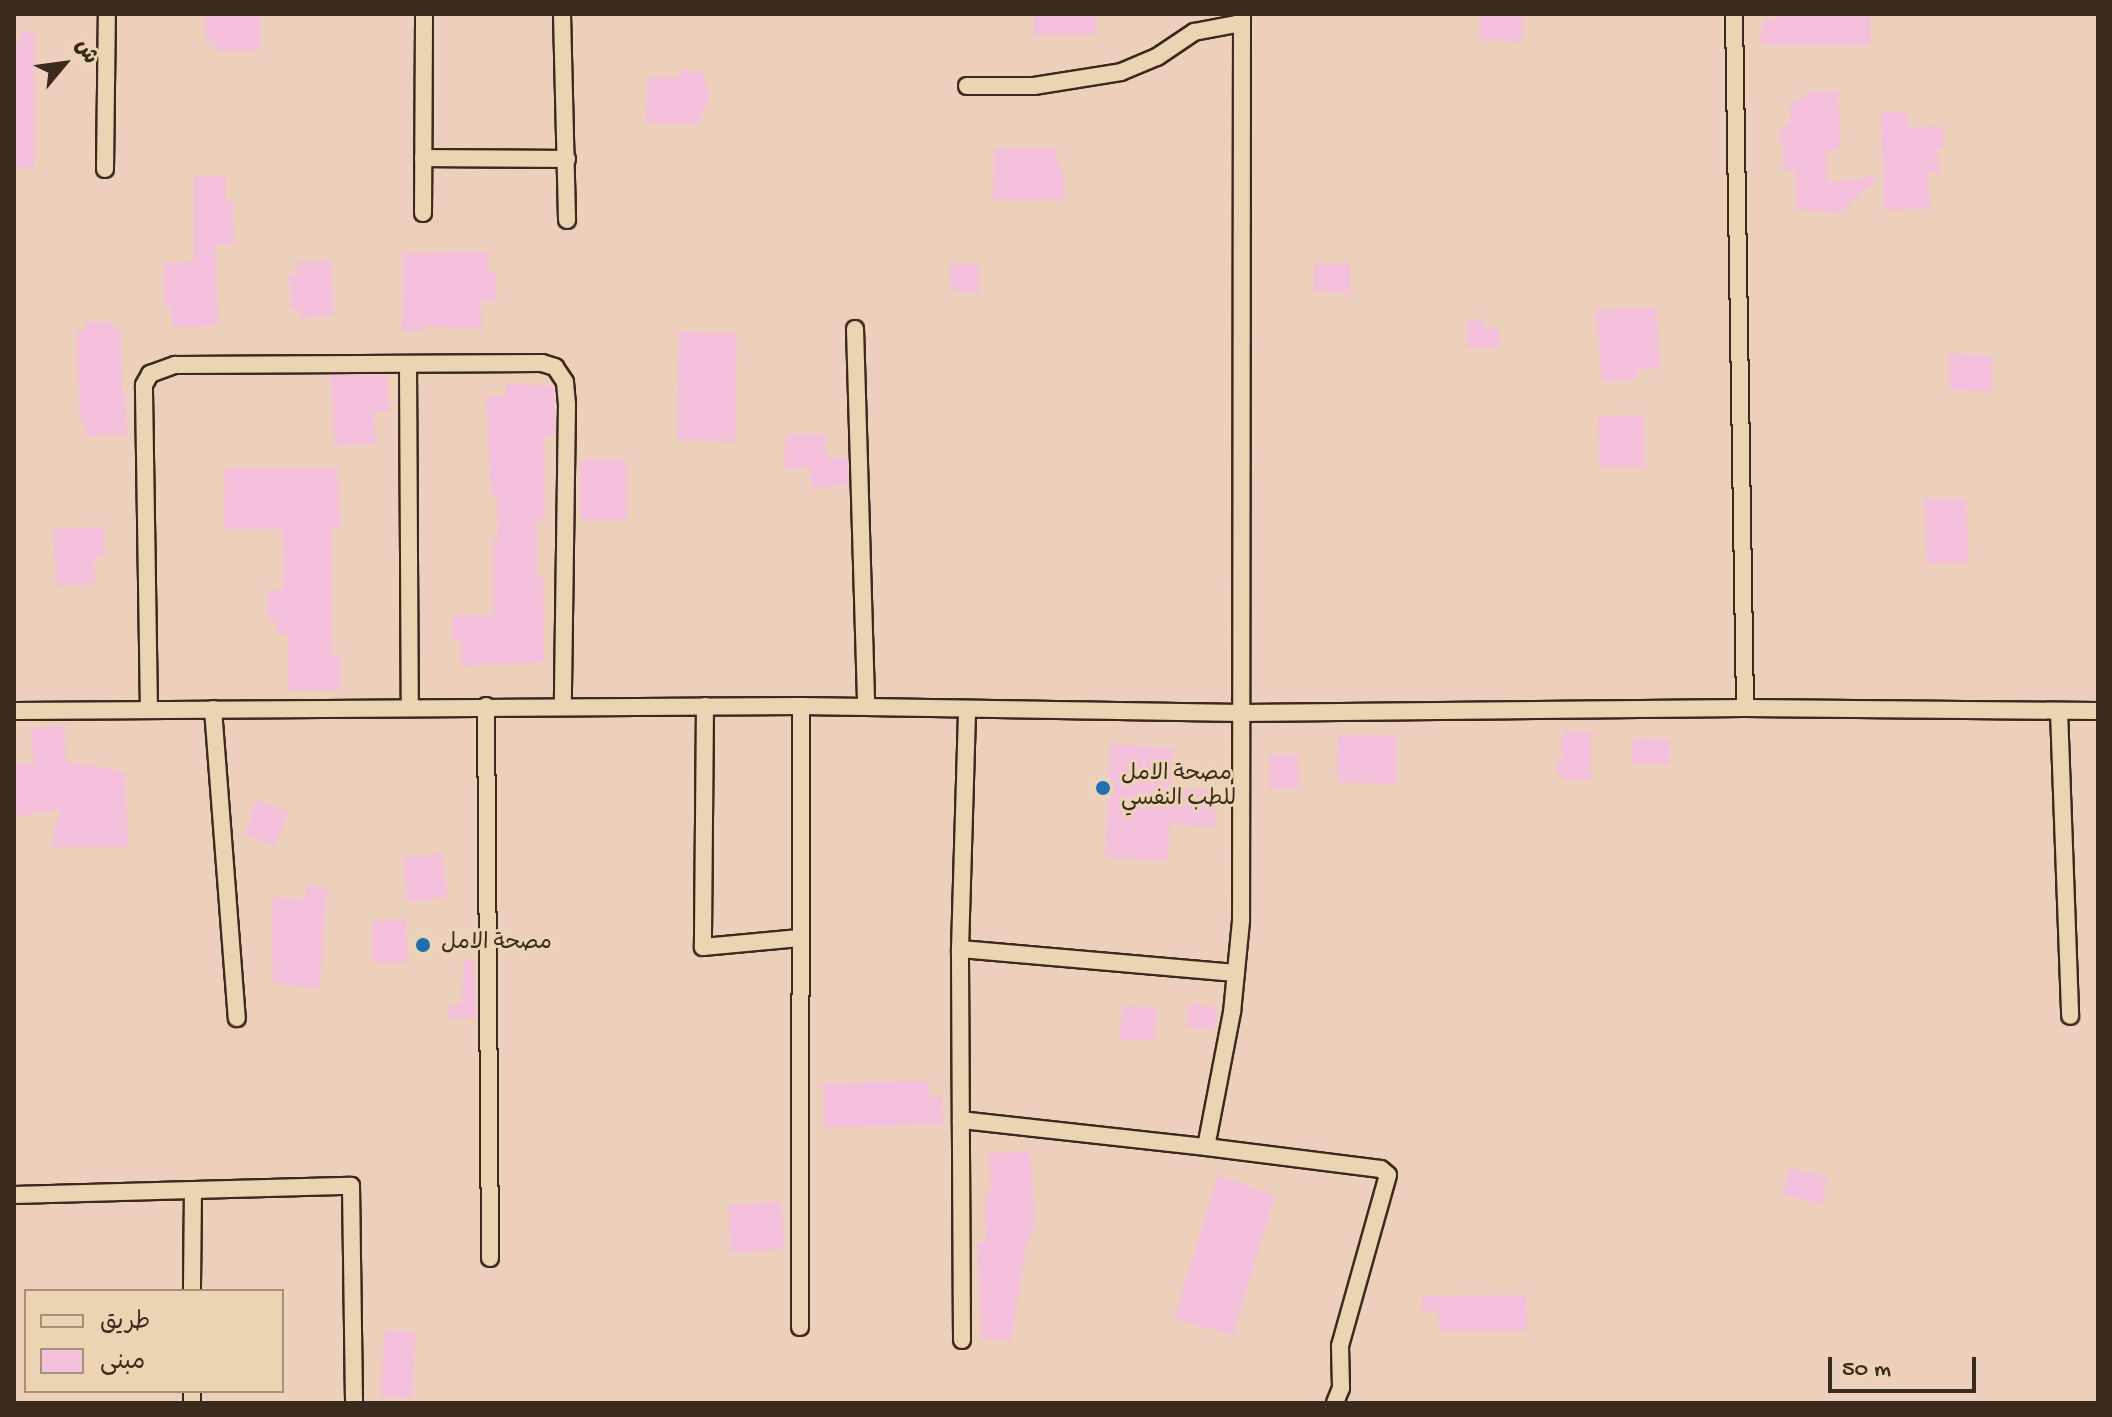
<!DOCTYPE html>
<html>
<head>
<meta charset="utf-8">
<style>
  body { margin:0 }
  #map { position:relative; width:2112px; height:1417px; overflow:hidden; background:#edd0bc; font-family:"Gochi Hand","Playpen Sans Arabic",sans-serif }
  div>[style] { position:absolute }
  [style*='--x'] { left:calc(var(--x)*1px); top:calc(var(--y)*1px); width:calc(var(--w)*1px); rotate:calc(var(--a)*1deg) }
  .building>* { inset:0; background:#f4c0dc }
  .roads { filter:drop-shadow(2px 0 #3b2a1e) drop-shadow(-2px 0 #3b2a1e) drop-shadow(0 2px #3b2a1e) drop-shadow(0 -2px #3b2a1e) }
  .minor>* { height:16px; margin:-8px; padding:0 8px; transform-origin:8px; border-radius:8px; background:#ebd4b4 }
  .dots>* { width:22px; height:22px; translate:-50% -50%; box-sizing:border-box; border:4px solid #ebd4b4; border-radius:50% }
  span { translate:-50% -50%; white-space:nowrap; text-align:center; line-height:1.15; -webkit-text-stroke:6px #ebd4b4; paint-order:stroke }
  .poi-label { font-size:22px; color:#3b2a1e }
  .left { translate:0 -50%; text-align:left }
  .frame { position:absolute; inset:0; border:16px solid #3b2a1e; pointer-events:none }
  .legend { position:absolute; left:24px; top:1289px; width:260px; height:104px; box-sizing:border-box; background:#ebd4b4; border:2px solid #a59078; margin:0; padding:10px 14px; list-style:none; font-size:24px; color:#3b2a1e }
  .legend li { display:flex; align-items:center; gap:16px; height:40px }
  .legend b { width:40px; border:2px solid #a59078 }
  .north { position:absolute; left:24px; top:24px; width:80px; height:80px; -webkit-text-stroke:6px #ebd4b4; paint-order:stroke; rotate:61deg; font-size:22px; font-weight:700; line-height:32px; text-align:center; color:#3b2a1e }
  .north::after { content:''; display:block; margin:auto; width:28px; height:36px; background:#3b2a1e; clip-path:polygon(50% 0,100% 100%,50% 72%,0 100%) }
  .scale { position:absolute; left:1828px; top:1357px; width:148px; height:36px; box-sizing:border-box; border:4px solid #3b2a1e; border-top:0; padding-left:10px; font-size:24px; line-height:28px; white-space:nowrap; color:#3b2a1e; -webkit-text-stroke:6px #ebd4b4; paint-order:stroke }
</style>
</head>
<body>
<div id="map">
  <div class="building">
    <div style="clip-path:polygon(205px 14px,260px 14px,261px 50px,214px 51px,214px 42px,206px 42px)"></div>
    <div style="clip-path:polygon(1034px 14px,1096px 14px,1096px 34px,1034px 35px)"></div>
    <div style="clip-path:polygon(1480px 14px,1523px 15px,1522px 42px,1479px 40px)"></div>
    <div style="clip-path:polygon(1775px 14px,1870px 14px,1870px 45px,1760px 45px,1764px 17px,1775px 21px)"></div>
    <div style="clip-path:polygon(21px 31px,35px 32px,34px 168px,14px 167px,14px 42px,19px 42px)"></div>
    <div style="clip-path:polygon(681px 70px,703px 72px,710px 105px,704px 104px,700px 124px,646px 123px,647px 77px,678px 78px)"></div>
    <div style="clip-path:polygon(1838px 91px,1841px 148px,1826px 153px,1827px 182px,1879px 176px,1840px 214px,1796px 209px,1795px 171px,1783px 170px,1783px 145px,1779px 144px,1779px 131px,1790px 122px,1790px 105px,1810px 92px)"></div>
    <div style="clip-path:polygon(1881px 112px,1908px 112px,1908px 127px,1943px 126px,1944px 148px,1938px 148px,1939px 173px,1928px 173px,1930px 209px,1884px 210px)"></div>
    <div style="clip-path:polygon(994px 148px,1056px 149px,1059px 169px,1063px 170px,1066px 199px,993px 200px)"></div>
    <div style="clip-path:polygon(194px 176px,226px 176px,226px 202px,233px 202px,234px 245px,216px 245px,218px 326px,172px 327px,171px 308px,164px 305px,163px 263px,194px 262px)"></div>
    <div style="clip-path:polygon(487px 251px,488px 272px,496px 272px,497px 301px,481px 301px,482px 329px,421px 326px,421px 332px,402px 331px,403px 253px)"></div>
    <div style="clip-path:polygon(331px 261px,334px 316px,300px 318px,300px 309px,291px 309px,289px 275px,298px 274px,297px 262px)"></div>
    <div style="clip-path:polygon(950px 263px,979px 265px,979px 294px,951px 289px)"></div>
    <div style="clip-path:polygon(1314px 264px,1350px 264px,1350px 294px,1314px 291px)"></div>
    <div style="clip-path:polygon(1656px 307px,1660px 368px,1636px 370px,1636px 380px,1602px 381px,1596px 310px)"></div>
    <div style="clip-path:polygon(1467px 319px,1481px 319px,1485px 328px,1499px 328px,1499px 347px,1467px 348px)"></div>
    <div style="clip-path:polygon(85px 322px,113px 322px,111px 329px,121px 329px,122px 392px,125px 392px,127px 434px,86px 436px,85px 420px,80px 424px,76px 331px,85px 331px)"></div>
    <div style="clip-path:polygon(679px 332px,737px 333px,735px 442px,677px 440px)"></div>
    <div style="clip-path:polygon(1949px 353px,1992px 356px,1992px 391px,1950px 390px)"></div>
    <div style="clip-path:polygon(330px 375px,387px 375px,390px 411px,374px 412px,376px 444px,335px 446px)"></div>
    <div style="clip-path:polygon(506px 384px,554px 386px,556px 435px,546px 436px,544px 448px,545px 520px,537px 520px,537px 577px,543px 577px,544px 662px,461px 666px,461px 640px,452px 639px,452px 615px,494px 615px,493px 539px,498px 539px,497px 495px,491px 495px,486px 397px,506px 395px)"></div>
    <div style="clip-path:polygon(1644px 415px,1645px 467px,1599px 467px,1598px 416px)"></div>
    <div style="clip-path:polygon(786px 434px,825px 434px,826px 458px,848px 458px,849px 485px,812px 488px,808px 466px,784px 469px)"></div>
    <div style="clip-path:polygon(580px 459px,626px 459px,627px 520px,581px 520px)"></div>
    <div style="clip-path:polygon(225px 468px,337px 468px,341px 529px,332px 529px,332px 654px,341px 654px,341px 690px,288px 690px,288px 634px,276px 634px,276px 620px,268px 620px,268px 590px,283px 590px,282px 529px,224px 529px)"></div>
    <div style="clip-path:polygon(1924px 499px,1966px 499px,1969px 562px,1927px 564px)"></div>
    <div style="clip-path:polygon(104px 527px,105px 557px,94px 558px,95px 584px,56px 586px,53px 529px)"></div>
    <div style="clip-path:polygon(65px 726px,66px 761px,125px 772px,128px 847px,51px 847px,60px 809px,14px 817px,14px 763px,34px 764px,30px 728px)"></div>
    <div style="clip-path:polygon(1565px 731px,1591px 731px,1591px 780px,1565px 780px,1555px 771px,1563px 753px,1560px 744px)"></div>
    <div style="clip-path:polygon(1338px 735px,1397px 736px,1396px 784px,1337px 782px)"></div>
    <div style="clip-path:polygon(1633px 738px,1670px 739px,1669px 765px,1632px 763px)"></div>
    <div style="clip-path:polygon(1110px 744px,1173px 748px,1172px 788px,1216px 789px,1215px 827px,1170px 824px,1168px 861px,1105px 857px)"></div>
    <div style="clip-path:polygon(1269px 755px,1298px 755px,1299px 788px,1269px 789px)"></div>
    <div style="clip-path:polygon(256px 800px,288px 811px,276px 846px,245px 836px)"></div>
    <div style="clip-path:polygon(442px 853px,448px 897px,408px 902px,402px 858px)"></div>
    <div style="clip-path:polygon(306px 886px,327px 887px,320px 988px,273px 983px,272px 897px,306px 899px)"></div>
    <div style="clip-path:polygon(406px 920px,407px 962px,373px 963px,372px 921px)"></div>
    <div style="clip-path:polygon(464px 960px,473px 960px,477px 1018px,450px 1019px,447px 1006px,461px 1003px)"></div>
    <div style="clip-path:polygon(1190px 1003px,1218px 1008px,1214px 1031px,1186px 1026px)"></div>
    <div style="clip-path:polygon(1136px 1006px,1157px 1008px,1154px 1040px,1119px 1040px,1123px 1007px)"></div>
    <div style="clip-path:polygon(929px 1081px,929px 1097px,942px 1096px,943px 1125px,825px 1127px,823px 1083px)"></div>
    <div style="clip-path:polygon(1030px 1152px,1035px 1217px,1032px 1236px,1028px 1236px,1011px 1341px,982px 1338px,977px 1242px,986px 1242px,985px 1193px,991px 1193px,989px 1153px)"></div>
    <div style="clip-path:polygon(1789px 1168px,1828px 1176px,1822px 1204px,1783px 1195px)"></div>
    <div style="clip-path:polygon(1218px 1175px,1275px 1196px,1233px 1335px,1174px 1319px)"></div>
    <div style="clip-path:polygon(781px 1201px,785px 1249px,731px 1253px,728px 1205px)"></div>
    <div style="clip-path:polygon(1526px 1295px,1527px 1330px,1439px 1331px,1438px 1311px,1422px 1311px,1422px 1296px)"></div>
    <div style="clip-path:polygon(384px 1330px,415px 1332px,413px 1398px,381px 1397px)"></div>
  </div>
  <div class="roads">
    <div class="minor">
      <div style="--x:562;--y:14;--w:206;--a:88.6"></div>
      <div style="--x:1242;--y:14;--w:907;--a:90.06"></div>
      <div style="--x:1241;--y:921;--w:91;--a:95.6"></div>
      <div style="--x:1232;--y:1012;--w:137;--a:100.9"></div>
      <div style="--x:1206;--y:1147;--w:176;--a:7.2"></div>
      <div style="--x:1381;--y:1169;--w:9;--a:41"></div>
      <div style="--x:1388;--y:1175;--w:178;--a:105.7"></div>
      <div style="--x:1340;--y:1346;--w:42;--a:88.6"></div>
      <div style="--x:1341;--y:1388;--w:16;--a:112"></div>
      <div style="--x:1734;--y:14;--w:694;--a:89.09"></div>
      <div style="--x:967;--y:86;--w:67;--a:0"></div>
      <div style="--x:1034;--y:86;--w:88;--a:-9.1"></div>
      <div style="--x:1121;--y:72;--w:39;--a:-23"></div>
      <div style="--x:1157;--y:57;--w:45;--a:-34"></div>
      <div style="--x:1194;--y:32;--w:49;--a:-10.6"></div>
      <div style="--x:423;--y:158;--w:144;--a:0.4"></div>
      <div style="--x:105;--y:169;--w:155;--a:-89.3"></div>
      <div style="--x:423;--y:213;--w:199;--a:-89.7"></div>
      <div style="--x:855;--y:329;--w:378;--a:88.3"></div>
      <div style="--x:408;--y:365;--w:342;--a:89.7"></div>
      <div style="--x:486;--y:706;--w:552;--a:89.58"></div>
      <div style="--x:705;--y:706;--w:241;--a:90.5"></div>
      <div style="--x:703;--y:947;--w:97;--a:-5.3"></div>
      <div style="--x:213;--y:709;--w:310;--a:85.6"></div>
      <div style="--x:149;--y:710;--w:325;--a:-90.9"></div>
      <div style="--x:144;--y:385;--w:13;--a:-61"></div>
      <div style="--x:150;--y:374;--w:27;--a:-20"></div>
      <div style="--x:175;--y:365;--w:367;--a:-0.3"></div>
      <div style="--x:542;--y:363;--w:14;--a:17"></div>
      <div style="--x:555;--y:367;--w:18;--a:56"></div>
      <div style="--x:565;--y:382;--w:22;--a:85"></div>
      <div style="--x:567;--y:404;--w:302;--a:90.8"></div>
      <div style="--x:14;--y:711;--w:787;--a:-0.36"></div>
      <div style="--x:801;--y:706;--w:441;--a:0.9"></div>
      <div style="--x:1242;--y:713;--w:503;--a:-0.57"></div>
      <div style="--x:1745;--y:708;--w:353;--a:0.5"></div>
      <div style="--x:2059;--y:711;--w:305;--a:87.9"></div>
      <div style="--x:960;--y:949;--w:277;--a:5"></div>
      <div style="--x:961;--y:1120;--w:246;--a:6.3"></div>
      <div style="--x:193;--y:1190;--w:158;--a:-1.5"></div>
      <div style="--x:351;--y:1186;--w:217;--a:89.2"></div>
      <div style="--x:14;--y:1195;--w:179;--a:-1.6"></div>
      <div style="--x:193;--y:1190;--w:101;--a:90.6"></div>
      <div style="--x:800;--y:1327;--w:621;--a:-89.91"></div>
      <div style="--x:962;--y:1340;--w:391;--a:-90.3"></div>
      <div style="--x:960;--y:949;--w:239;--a:-88.3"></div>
      <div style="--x:192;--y:1403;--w:12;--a:-90"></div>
    </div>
  </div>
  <div class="dots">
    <div style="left:1103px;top:788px;background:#1f6fb2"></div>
    <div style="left:423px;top:945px;background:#1f6fb2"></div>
  </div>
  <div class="poi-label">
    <span class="left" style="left:1121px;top:788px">مصحة الامل<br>للطب النفسي</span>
    <span class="left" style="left:441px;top:945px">مصحة الامل</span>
  </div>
  <div class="frame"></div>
  <ul class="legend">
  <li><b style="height:10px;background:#ebd4b4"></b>طريق</li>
  <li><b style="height:22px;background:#f4c0dc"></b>مبنى</li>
  </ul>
  <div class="north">ش</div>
  <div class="scale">50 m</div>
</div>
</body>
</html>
